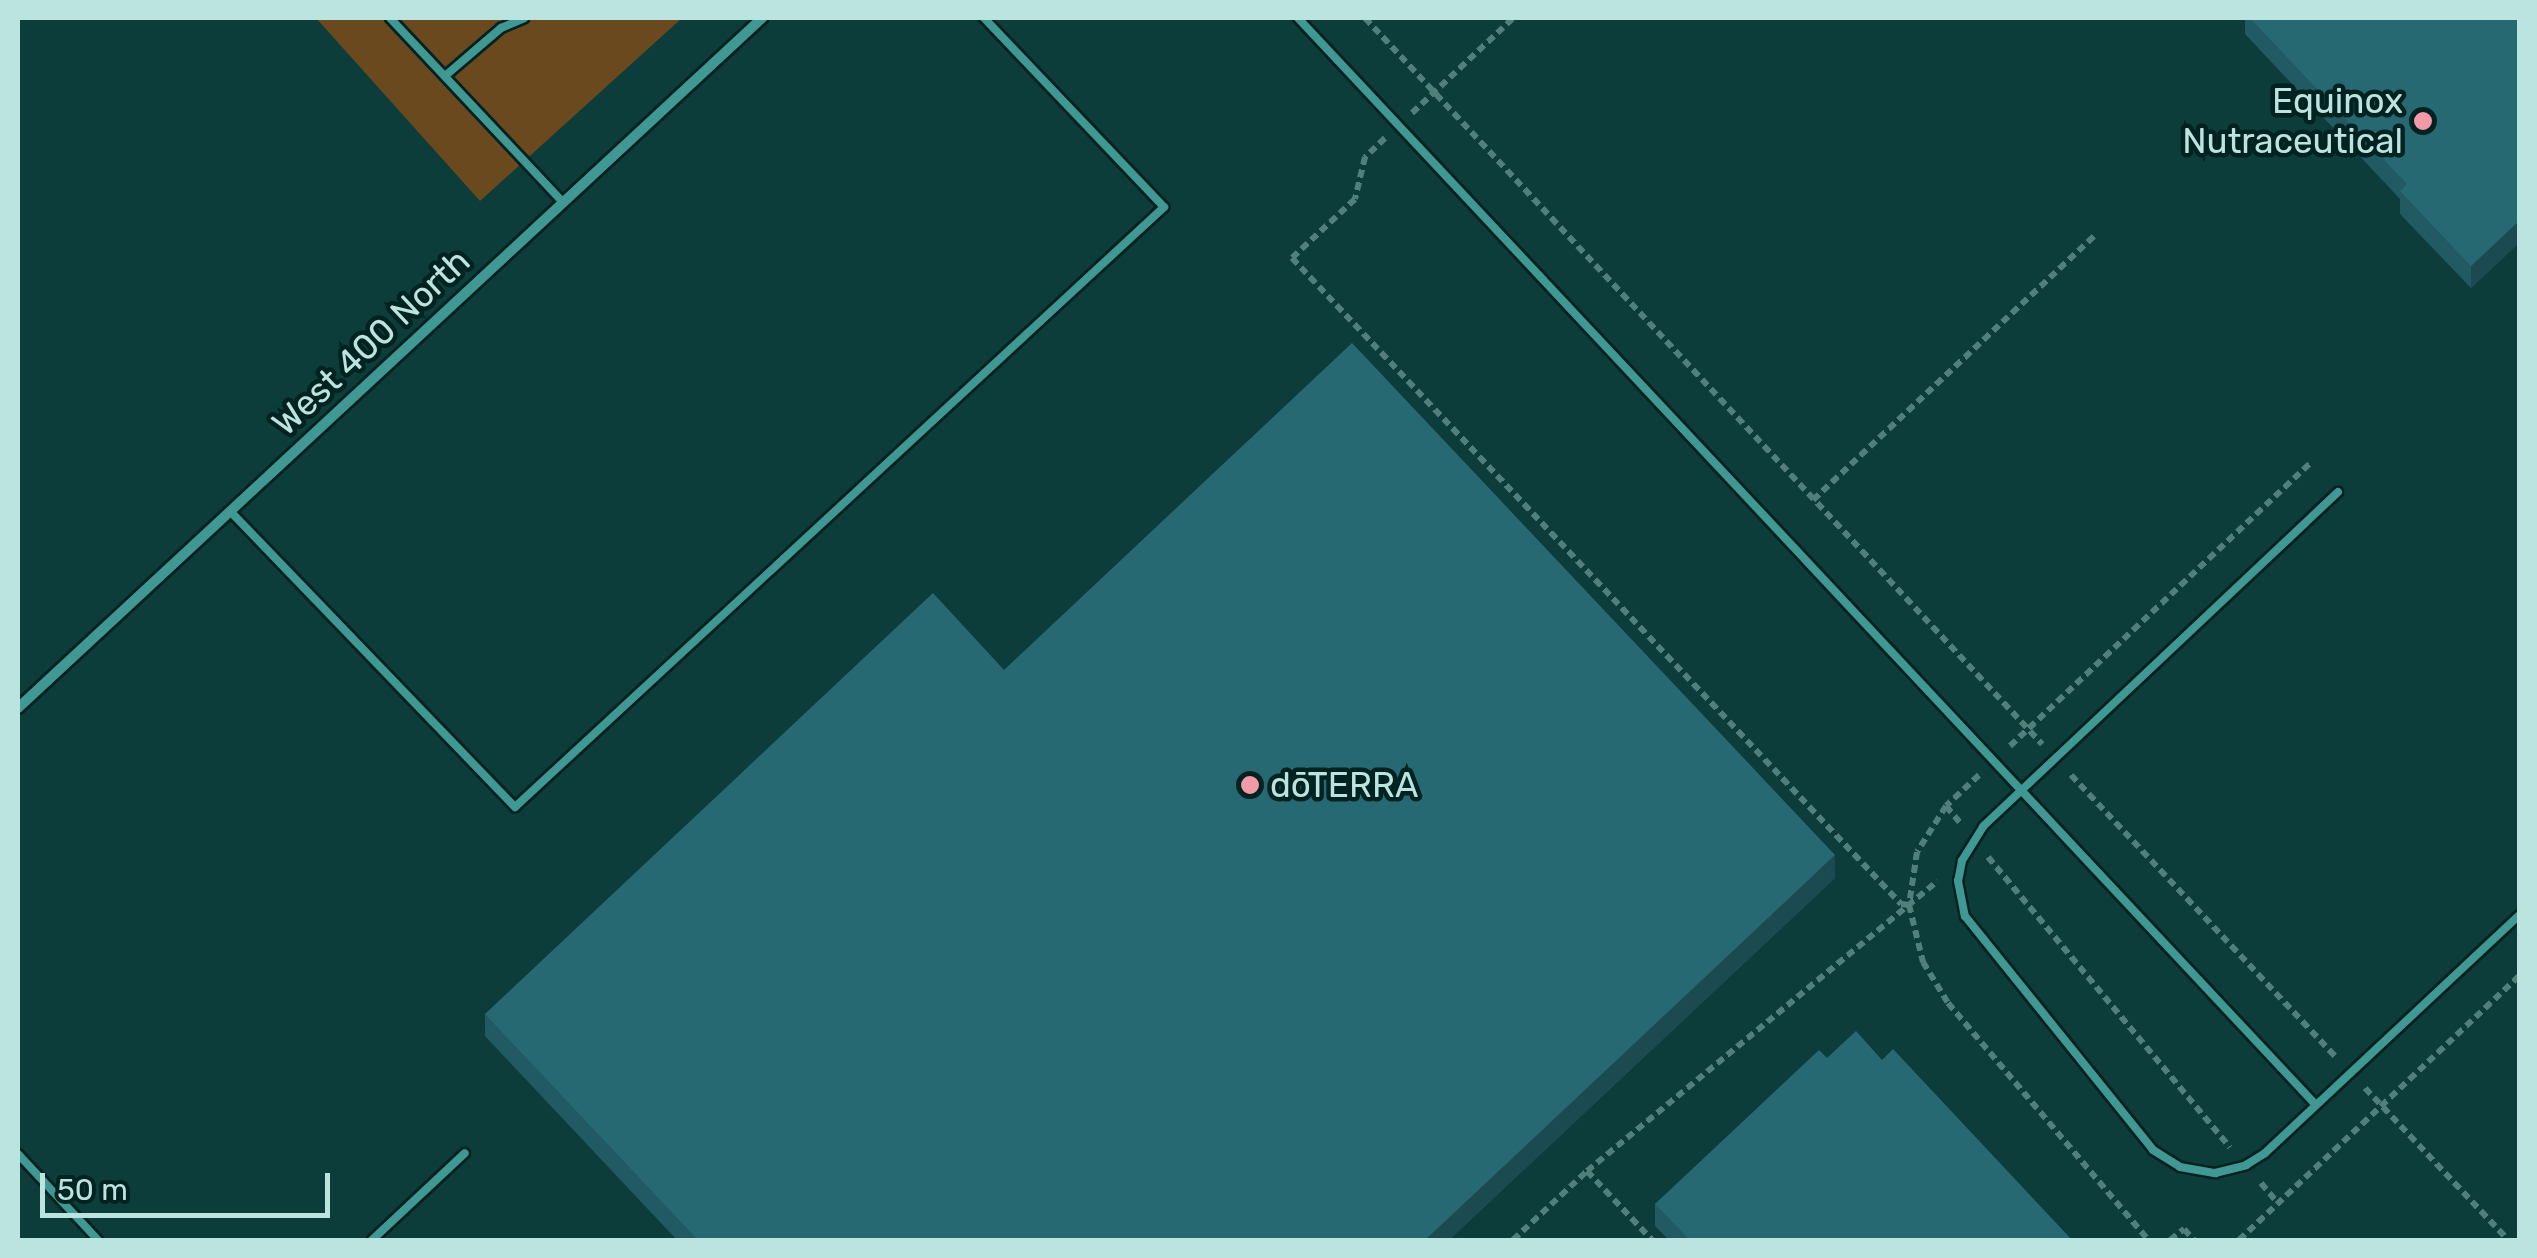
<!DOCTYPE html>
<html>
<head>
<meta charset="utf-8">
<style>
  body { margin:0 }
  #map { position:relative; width:2537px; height:1258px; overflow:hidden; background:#0c3d3a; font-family:Rubik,sans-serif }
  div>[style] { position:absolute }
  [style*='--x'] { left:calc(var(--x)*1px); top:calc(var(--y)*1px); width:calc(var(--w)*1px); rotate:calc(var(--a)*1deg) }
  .green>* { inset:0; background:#6b491f }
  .path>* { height:6px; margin-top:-3px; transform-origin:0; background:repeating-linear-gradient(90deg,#527f7c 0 8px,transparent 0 13px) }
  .roads { filter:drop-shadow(2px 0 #052120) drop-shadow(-2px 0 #052120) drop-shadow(0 2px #052120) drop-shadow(0 -2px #052120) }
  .lane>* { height:8px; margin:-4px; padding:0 4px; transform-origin:4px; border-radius:4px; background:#409892 }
  .street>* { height:10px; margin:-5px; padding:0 5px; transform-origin:5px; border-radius:5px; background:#409892 }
  .wall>* { inset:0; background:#225a63 }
  .shaded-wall>* { inset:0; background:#1b4a50 }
  .building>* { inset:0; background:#276973 }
  .dots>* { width:28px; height:28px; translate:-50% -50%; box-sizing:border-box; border:5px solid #002220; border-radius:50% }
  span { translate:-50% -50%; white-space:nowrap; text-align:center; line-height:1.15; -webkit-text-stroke:9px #002220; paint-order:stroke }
  .poi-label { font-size:35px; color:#bbe3df }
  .right { translate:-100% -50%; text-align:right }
  .left { translate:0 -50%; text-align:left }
  .street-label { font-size:35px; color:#bbe3df }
  .frame { position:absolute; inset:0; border:20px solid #bbe3df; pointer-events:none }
  .scale { position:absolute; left:40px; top:1173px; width:290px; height:45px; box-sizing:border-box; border:5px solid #bbe3df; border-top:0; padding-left:12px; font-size:30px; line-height:35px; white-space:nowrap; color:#bbe3df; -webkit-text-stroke:8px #002220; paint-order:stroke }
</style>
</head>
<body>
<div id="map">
  <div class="green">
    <div style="clip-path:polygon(316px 18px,682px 18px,480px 201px)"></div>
  </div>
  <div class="path">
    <div style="--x:1365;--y:18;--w:993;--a:47"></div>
    <div style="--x:1412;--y:113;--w:139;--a:-43.2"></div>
    <div style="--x:1385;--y:138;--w:28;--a:136"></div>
    <div style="--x:1365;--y:157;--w:43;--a:103.4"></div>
    <div style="--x:1355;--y:199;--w:86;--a:136.9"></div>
    <div style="--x:1292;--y:258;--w:888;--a:46.69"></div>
    <div style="--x:1901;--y:904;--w:8;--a:7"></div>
    <div style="--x:1813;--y:500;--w:388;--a:-43.2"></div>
    <div style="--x:2010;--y:746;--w:414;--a:-43.3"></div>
    <div style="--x:1979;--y:775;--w:45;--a:136.8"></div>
    <div style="--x:1946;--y:806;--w:54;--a:122.2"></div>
    <div style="--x:1917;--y:852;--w:54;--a:98.6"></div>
    <div style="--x:1909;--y:905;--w:59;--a:76.2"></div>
    <div style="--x:1923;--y:962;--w:48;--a:58.6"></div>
    <div style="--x:1948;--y:1003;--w:310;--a:49.8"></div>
    <div style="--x:2071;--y:775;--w:387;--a:46.8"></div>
    <div style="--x:1946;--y:806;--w:23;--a:50"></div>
    <div style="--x:1988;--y:857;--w:378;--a:50.2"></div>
    <div style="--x:2365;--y:1088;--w:209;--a:46.7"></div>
    <div style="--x:1587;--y:1171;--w:95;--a:46.7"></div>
    <div style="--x:2261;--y:1183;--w:26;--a:50"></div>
    <div style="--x:1513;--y:1240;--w:101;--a:-43"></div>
    <div style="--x:1587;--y:1171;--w:455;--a:-39.6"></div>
    <div style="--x:2170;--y:1240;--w:18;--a:-38"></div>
    <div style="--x:2184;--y:1229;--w:15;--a:48"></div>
    <div style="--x:2239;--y:1240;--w:386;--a:-43.3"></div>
  </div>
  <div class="roads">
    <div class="lane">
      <div style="--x:390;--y:18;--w:253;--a:46.8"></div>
      <div style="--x:1298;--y:18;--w:1489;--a:46.88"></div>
      <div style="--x:445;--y:76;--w:74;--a:-40.6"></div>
      <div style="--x:501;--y:28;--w:25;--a:-23"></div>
      <div style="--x:2338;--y:492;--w:488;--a:136.7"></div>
      <div style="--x:1983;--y:827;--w:40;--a:122"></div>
      <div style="--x:1962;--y:861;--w:20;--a:101"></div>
      <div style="--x:1958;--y:881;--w:36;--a:79"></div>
      <div style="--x:1965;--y:916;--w:300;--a:51.2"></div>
      <div style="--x:2153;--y:1150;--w:32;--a:32"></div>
      <div style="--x:2180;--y:1167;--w:36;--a:10"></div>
      <div style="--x:2215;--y:1173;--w:32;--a:-14"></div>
      <div style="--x:2246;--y:1165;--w:22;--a:-32"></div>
      <div style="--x:2265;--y:1153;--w:349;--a:-43.1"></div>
      <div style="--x:230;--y:511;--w:411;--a:46.1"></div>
      <div style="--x:515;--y:807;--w:884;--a:-42.75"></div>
      <div style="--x:1164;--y:207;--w:261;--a:-133.6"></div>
      <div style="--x:18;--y:1154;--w:117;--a:47.1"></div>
      <div style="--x:372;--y:1240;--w:127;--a:-43.1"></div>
    </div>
    <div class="street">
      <div style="--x:18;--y:708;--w:1015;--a:-42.84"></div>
    </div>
  </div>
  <div class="wall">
    <div style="clip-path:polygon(2245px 18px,2520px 18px,2520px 242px,2471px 288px,2400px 214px,2400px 199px,2245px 34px)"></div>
    <div style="clip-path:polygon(1004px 670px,1835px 878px,1449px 1240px,677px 1240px,485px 1036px,485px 1014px)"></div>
    <div style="clip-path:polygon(1827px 1058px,1882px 1060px,2072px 1240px,1669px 1240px,1655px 1226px,1655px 1204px)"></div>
  </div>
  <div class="shaded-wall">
    <div style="clip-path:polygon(2520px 220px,2520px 242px,2471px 288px,2471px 266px)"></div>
    <div style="clip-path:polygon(1835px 855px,1835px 878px,1449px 1240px,1425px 1240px)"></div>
  </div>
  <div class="building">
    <div style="clip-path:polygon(2250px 18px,2520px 18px,2520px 220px,2471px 266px,2400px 191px,2407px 184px)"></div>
    <div style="clip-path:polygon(1352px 343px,1835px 855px,1425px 1240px,698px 1240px,485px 1014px,933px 593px,1004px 670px)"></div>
    <div style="clip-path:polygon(1856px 1031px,1882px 1060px,1893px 1049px,2072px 1240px,1690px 1240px,1655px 1204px,1819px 1050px,1827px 1058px)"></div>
  </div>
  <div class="dots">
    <div style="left:2423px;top:121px;background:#f39aa9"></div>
    <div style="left:1250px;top:785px;background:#f39aa9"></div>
  </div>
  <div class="poi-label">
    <span class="right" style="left:2403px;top:121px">Equinox<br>Nutraceutical</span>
    <span class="left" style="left:1270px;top:785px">dōTERRA</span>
  </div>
  <div class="street-label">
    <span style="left:371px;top:342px;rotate:-43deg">West 400 North</span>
  </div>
  <div class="frame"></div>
  <div class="scale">50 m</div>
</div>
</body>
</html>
